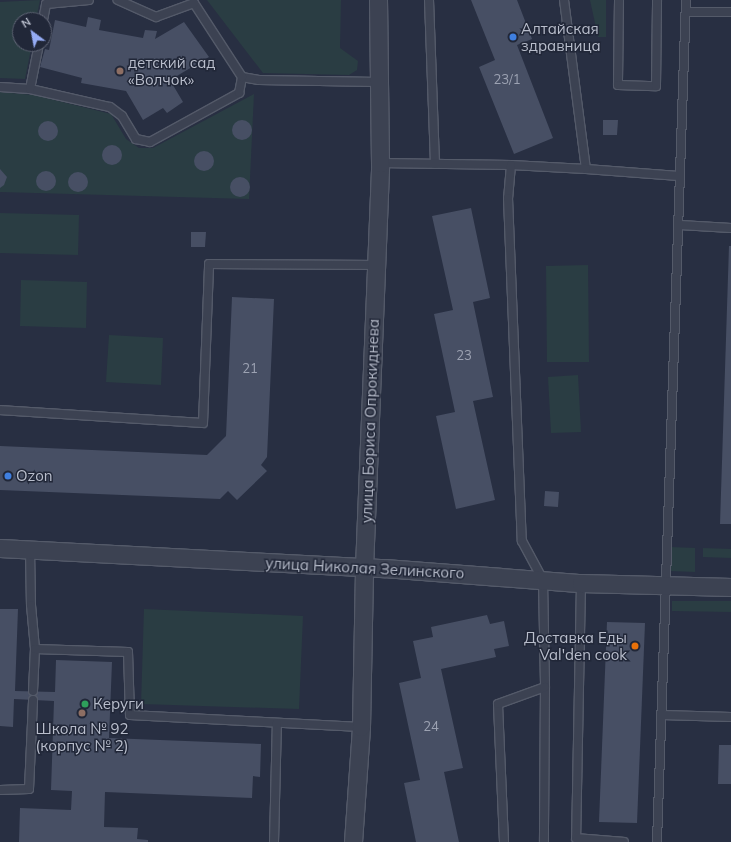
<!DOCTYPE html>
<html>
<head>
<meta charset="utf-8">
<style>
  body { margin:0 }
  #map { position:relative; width:731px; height:842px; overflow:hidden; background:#282f42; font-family:Mulish,sans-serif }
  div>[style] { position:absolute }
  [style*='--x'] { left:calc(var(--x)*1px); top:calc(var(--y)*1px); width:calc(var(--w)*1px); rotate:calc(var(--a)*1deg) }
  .green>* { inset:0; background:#2a3d43 }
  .building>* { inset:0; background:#474f64 }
  .round { border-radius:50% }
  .roads { filter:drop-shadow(1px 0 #545a69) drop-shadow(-1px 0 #545a69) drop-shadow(0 1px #545a69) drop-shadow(0 -1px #545a69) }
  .lane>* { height:8px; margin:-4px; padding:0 4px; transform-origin:4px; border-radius:4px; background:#3c4252 }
  .street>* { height:17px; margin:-8.5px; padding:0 8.5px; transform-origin:8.5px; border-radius:8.5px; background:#3c4252 }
  .dots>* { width:11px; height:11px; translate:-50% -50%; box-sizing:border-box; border:2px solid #212738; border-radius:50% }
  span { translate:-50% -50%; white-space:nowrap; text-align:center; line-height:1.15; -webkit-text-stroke:3px #212738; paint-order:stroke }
  .number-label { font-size:13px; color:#9ca2b2 }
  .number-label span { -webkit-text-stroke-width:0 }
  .poi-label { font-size:15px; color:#b9becc }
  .left { translate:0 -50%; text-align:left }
  .right { translate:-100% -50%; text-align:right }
  .street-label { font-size:15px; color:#b9becc }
  .north { position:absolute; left:12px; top:12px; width:40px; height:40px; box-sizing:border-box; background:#212738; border:1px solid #5e6373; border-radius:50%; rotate:328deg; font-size:11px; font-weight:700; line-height:16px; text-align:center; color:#b9becc }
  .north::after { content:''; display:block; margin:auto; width:14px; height:18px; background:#95acf5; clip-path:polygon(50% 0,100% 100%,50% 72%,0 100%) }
</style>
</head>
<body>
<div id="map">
  <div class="green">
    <div style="clip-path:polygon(40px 0,36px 20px,20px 20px,20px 44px,32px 44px,25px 79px,0 78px,0 2px)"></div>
    <div style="clip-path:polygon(207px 0,341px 0,340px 48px,358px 61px,357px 70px,349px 75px,263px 73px)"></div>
    <div style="clip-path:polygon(590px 0,606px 0,606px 37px,598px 37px)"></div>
    <div style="clip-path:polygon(0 92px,34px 95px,111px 114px,126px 139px,139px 148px,153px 148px,254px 94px,249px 199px,0 192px)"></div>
    <div style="clip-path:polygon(0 213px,79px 215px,78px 255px,0 253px)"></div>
    <div style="clip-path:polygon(588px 265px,589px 362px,547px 362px,546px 266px)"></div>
    <div style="clip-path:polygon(21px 280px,87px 282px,86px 328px,20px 326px)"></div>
    <div style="clip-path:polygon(109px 335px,163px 338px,161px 385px,106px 382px)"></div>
    <div style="clip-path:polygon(578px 375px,581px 432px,551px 433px,548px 377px)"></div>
    <div style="clip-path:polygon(671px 547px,695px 548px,695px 572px,671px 571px)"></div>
    <div style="clip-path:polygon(703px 548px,731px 549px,731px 558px,703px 557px)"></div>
    <div style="clip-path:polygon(672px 601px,731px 601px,731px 612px,672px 611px)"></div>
    <div style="clip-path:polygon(144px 609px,303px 616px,299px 709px,141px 704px)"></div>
  </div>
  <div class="building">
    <div style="clip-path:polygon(471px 0,517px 0,532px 39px,517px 45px,553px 138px,514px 154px,479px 67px,495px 60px)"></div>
    <div style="clip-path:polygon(88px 17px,101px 20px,99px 30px,143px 38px,145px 30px,157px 31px,155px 39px,184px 22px,209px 57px,170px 80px,183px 102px,167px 113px,163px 108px,143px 120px,126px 91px,81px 83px,82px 78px,40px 67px,45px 49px,49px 50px,55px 20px,86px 27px)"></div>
    <div style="clip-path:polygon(603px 120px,618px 120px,617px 135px,603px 135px)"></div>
    <div class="round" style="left:232px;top:120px;width:20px;height:20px"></div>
    <div class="round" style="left:38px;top:121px;width:20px;height:20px"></div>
    <div class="round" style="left:102px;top:145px;width:20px;height:20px"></div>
    <div class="round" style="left:194px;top:151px;width:20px;height:20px"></div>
    <div style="clip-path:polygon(0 169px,7px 177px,4px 185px,0 188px)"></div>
    <div class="round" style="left:36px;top:171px;width:20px;height:20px"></div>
    <div class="round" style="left:68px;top:172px;width:20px;height:20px"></div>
    <div class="round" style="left:230px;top:177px;width:20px;height:20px"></div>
    <div style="clip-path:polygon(471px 208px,490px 298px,473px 302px,493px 397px,473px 401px,495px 500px,456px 509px,436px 416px,455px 412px,434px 314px,453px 310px,432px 216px)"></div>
    <div style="clip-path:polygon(191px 232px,206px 232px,205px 247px,191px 247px)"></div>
    <div style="clip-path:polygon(729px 246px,731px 246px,731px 524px,720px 524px)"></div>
    <div style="clip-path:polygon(232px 297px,274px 299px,267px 457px,261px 465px,267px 471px,237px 500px,228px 491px,220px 499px,0 490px,0 446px,207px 455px,226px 436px)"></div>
    <div style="clip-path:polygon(545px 491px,559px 492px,558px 507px,544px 506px)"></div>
    <div style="clip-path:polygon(0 609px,18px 609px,15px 691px,55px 692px,56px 660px,112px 662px,109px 738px,261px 744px,260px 777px,253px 776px,252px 798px,105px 792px,104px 827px,138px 828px,137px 839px,148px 840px,148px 842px,19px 842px,20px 808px,71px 810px,72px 791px,51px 790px,54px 701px,14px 699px,13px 727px,0 726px)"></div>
    <div style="clip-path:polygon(487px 615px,490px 624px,504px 621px,509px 646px,494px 649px,496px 657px,441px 669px,463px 768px,444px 772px,459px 842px,416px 842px,404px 783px,420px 780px,399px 683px,421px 678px,413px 641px,433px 637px,431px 627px)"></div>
    <div style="clip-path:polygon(607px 622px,645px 623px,637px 823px,599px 822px)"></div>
    <div style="clip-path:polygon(719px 745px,731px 745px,731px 784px,718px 784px)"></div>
  </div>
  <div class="roads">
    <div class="lane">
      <div style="--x:429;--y:0;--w:164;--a:87.9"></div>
      <div style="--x:564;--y:0;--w:170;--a:82.6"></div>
      <div style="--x:586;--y:169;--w:93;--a:4.3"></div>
      <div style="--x:619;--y:0;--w:85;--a:90.7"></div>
      <div style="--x:618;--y:85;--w:38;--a:2"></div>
      <div style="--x:656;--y:86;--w:86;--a:-89.3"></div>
      <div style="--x:686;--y:12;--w:45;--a:0"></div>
      <div style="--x:43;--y:20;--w:16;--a:-79"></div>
      <div style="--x:46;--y:4;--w:43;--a:-5.3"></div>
      <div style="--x:242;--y:77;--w:17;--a:10"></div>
      <div style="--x:259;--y:80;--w:120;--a:1"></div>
      <div style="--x:0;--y:87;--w:30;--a:4"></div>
      <div style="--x:30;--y:89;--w:82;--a:12.7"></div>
      <div style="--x:110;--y:107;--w:15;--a:37"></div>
      <div style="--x:122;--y:116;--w:27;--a:59"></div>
      <div style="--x:136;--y:139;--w:14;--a:12"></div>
      <div style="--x:150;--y:142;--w:102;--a:-28.8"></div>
      <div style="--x:239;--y:93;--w:16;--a:-79"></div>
      <div style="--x:242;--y:77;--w:88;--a:-123"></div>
      <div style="--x:194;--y:3;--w:40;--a:159.8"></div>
      <div style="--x:156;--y:17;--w:42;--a:-155.9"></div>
      <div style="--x:30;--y:89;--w:46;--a:-78.7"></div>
      <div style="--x:380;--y:163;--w:131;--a:0.9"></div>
      <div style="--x:511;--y:165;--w:75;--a:3.1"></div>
      <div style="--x:511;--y:165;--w:33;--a:95"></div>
      <div style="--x:508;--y:198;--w:343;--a:87.7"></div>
      <div style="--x:522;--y:541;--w:44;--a:61.7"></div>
      <div style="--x:543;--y:580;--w:107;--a:88.9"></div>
      <div style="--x:545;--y:687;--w:155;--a:90.4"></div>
      <div style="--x:680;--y:225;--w:51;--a:3.4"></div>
      <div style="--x:0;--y:410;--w:203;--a:3.7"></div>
      <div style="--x:203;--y:423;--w:159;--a:-87.8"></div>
      <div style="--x:209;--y:264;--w:167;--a:0.3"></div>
      <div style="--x:30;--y:549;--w:56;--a:89"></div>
      <div style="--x:31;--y:605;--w:44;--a:84.8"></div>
      <div style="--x:581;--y:583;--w:255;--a:91.1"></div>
      <div style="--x:576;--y:838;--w:48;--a:4.8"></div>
      <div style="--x:33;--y:691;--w:42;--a:-87.3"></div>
      <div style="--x:35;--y:649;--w:93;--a:1.8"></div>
      <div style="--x:128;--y:652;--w:63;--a:88.2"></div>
      <div style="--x:130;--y:715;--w:231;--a:3"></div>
      <div style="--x:662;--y:715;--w:69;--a:1.7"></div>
      <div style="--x:0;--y:790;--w:29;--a:-2"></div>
      <div style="--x:29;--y:789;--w:89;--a:-87.4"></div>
      <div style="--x:274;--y:842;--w:119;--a:-88.6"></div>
      <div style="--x:504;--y:842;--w:138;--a:-92.5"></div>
      <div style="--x:498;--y:704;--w:50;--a:-19.9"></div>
      <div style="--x:657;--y:842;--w:842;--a:-88.03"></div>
    </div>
    <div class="street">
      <div style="--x:0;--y:548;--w:385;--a:3"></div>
      <div style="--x:384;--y:568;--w:198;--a:4.4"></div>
      <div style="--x:581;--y:583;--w:150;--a:1.5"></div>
      <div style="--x:353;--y:842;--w:115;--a:-86"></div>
      <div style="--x:361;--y:727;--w:159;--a:-88.9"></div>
      <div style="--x:364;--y:568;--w:405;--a:-87.7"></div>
      <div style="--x:380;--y:163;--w:163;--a:-90.7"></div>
    </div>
  </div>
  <div class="dots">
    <div style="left:513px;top:37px;background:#3f7fe0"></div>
    <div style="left:120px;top:71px;background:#8d6e63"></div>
    <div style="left:8px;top:476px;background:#3f7fe0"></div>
    <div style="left:635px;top:646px;background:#e8710a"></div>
    <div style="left:85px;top:704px;background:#2e9e5b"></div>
    <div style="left:82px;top:713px;background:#8d6e63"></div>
  </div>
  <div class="number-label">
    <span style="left:507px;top:79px">23/1</span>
    <span style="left:464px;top:355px">23</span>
    <span style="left:250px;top:368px">21</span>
    <span style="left:431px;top:726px">24</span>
  </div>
  <div class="poi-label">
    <span class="left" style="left:521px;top:37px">Алтайская<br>здравница</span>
    <span class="left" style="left:128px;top:71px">детский сад<br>«Волчок»</span>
    <span class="left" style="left:16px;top:476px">Ozon</span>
    <span class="right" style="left:627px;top:646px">Доставка Еды<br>Val'den cook</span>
    <span class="left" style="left:93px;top:704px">Керуги</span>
    <span style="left:82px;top:737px">Школа № 92<br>(корпус № 2)</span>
  </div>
  <div class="street-label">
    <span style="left:370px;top:421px;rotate:-88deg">улица Бориса Опрокиднева</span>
    <span style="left:365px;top:568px;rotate:3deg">улица Николая Зелинского</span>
  </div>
  <div class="north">N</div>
</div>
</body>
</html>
